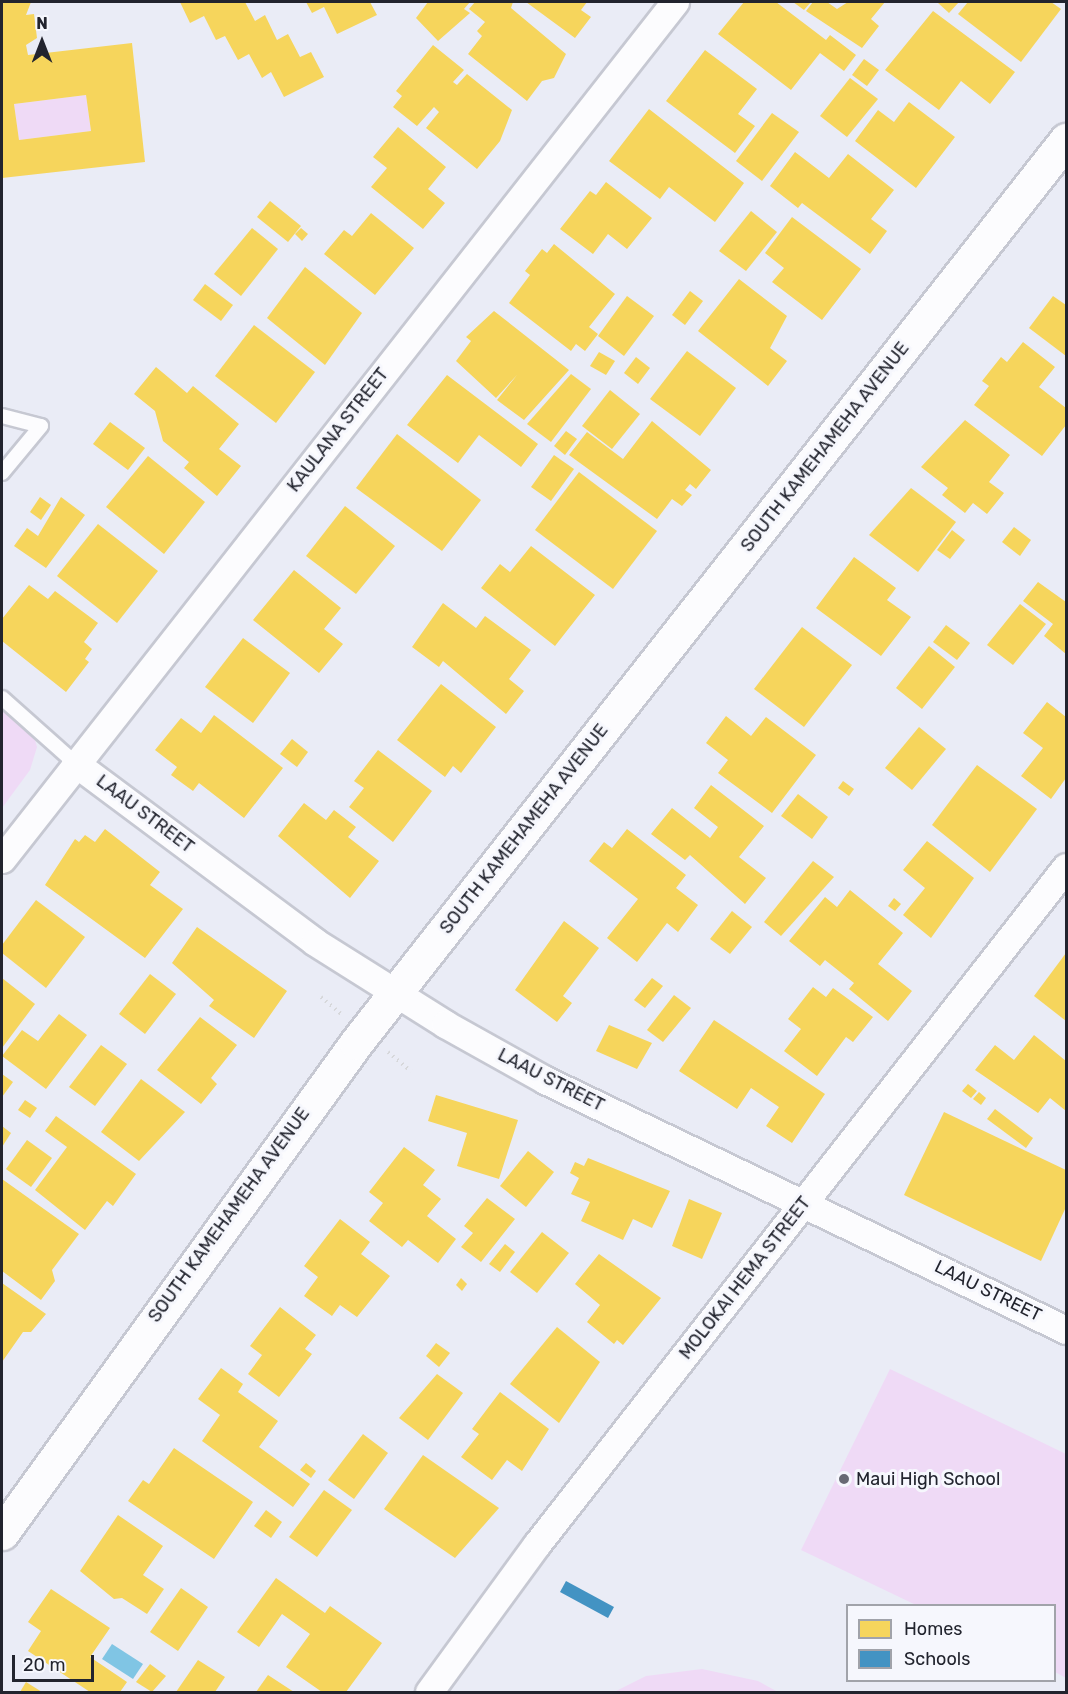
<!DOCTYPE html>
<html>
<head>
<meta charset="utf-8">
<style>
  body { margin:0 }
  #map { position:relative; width:1068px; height:1694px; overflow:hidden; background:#eaecf6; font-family:Rubik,sans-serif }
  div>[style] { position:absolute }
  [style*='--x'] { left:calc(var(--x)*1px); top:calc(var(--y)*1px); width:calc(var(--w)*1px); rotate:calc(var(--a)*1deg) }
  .green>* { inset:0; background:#efdaf6 }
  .water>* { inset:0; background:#80c5e4 }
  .homes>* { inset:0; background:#f6d55c }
  .schools>* { inset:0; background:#4393c3 }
  .path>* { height:4px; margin-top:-2px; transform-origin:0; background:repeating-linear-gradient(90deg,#d6d7da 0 1.5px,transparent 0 6px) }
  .roads { filter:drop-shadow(2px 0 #c6c8d2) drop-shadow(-2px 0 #c6c8d2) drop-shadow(0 2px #c6c8d2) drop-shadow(0 -2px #c6c8d2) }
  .service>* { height:14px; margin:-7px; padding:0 7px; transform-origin:7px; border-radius:7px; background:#fcfcfe }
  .minor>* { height:27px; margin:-13.5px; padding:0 13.5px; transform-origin:13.5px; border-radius:13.5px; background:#fcfcfe }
  .tertiary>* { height:33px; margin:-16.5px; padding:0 16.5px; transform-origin:16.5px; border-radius:16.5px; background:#fcfcfe }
  .dots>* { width:16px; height:16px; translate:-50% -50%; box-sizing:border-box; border:3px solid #f6f7fd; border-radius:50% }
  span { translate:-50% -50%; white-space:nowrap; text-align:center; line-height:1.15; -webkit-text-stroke:6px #f6f7fd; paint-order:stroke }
  .street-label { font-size:18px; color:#22242e }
  .poi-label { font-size:18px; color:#22242e }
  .left { translate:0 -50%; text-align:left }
  .frame { position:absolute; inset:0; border:3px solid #22242e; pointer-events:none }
  .legend { position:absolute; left:846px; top:1604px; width:210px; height:78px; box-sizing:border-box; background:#f6f7fd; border:2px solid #a1a3aa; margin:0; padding:8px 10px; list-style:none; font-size:18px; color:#22242e }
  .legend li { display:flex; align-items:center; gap:12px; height:30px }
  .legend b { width:30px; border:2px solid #a1a3aa }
  .north { position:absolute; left:12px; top:12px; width:60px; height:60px; -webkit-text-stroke:4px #f6f7fd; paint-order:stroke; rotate:0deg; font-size:16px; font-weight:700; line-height:24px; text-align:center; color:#22242e }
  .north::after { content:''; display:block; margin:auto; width:21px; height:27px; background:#22242e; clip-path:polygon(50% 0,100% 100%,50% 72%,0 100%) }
  .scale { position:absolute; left:12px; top:1655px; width:82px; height:27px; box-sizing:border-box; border:3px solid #22242e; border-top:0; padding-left:8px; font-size:18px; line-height:21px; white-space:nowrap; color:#22242e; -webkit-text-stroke:4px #f6f7fd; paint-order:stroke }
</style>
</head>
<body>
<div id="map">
  <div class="green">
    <div style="clip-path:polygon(86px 95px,91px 131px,19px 140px,14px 104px)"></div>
    <div style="clip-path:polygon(2px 708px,32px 730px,37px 747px,30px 770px,2px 808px)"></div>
    <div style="clip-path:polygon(890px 1369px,1066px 1454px,1066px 1678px,1055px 1672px,1054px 1606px,916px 1605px,801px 1550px)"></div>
    <div style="clip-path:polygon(702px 1669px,758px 1681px,778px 1692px,614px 1692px,646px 1676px)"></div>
  </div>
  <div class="water">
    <div style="clip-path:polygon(112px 1644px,143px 1664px,133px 1679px,102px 1659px)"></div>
  </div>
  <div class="homes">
    <div style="clip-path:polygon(evenodd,2px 2px,31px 2px,26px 15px,34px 14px,37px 38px,26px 45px,28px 55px,132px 43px,145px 162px,2px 178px,2px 2px,86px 95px,91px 131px,19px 140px,14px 104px,86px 95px)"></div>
    <div style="clip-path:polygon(180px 2px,245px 2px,255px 21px,265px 15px,277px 40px,288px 34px,300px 57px,311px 52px,324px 77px,284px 97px,271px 72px,262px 78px,249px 54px,238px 60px,225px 36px,216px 40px,204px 16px,190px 23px)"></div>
    <div style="clip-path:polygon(306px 2px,370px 2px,377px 15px,337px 34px,324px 7px,312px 13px)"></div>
    <div style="clip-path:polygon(428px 2px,470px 2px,464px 9px,470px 13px,438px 41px,416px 18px)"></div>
    <div style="clip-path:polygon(475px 2px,513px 2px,511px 8px,566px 54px,554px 78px,542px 81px,527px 101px,468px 54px,482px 36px,477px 31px,485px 22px,469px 9px)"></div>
    <div style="clip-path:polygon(526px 2px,587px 2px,581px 10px,591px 17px,575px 38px)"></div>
    <div style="clip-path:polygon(744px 2px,776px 2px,826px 40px,830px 35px,856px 55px,844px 71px,820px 53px,791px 90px,718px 34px)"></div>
    <div style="clip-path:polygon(793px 2px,811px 2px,804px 10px)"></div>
    <div style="clip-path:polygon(813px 2px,827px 2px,837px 9px,848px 2px,885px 2px,871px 19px,879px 26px,862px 48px,806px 11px)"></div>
    <div style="clip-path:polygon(937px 2px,959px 2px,949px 13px)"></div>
    <div style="clip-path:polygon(968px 2px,1051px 2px,1061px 9px,1021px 62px,958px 14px)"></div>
    <div style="clip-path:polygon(933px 11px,1015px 72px,990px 104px,961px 81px,939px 110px,885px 70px)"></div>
    <div style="clip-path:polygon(433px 45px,464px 70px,453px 82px,457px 85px,467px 74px,512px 110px,500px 141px,477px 169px,426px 128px,439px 112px,434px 107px,417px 126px,393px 107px,402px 96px,396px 91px)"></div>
    <div style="clip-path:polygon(705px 50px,757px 89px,738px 114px,755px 126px,735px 153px,666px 101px)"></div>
    <div style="clip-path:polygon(864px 59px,879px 70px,867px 86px,852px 75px)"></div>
    <div style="clip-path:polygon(850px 78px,878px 99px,847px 137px,820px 116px)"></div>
    <div style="clip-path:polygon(909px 102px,955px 137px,916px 188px,855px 141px,878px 110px,894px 122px)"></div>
    <div style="clip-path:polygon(649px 109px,744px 183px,715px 222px,669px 187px,660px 199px,609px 161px)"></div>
    <div style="clip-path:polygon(772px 113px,799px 132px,762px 181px,736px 161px)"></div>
    <div style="clip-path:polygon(398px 127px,446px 167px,428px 189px,445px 203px,423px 229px,371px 187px,387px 168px,373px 157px)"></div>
    <div style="clip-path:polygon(795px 152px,829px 178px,848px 154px,894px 190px,871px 219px,887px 231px,870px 254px,802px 203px,798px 208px,770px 186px)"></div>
    <div style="clip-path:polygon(606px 182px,652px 218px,627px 249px,608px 234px,593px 254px,560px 229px,590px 191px,596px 195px)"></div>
    <div style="clip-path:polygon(270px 201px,301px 226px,288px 242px,257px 217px)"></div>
    <div style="clip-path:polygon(751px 211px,777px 232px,746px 271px,719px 251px)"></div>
    <div style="clip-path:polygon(371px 213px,414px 248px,375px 295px,324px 254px,344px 230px,352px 236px)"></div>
    <div style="clip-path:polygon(792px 217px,861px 269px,822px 320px,772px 282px,784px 268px,765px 253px)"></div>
    <div style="clip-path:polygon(252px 228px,278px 249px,241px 296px,214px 274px)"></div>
    <div style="clip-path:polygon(301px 228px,308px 234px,302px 241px,295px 234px)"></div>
    <div style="clip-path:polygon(554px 244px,615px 294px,589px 327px,598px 334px,585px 351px,576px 344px,571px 351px,509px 303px,530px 275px,525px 271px,542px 249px,547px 253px)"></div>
    <div style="clip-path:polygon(305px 267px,362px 313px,325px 365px,267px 318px)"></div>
    <div style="clip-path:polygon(739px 279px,787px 316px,770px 348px,787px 361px,768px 386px,698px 331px)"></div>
    <div style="clip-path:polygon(205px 284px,233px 305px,221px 321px,193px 300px)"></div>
    <div style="clip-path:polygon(690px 291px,703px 301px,685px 325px,672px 315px)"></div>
    <div style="clip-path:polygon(627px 296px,654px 316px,624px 356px,598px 336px)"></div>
    <div style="clip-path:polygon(1053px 296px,1066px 305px,1066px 356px,1029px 328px)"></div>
    <div style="clip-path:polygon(494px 311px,569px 370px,524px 420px,497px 400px,517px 375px,496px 398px,456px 361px,471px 341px,466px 337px)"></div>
    <div style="clip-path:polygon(254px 325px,315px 372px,276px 423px,215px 376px)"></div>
    <div style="clip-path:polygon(1023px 342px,1055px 367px,1039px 387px,1066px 408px,1066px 425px,1042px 456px,974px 405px,989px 386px,982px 381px,1001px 357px,1007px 362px)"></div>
    <div style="clip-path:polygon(687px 351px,736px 388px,700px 436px,650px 399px)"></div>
    <div style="clip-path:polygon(599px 352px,615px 361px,606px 375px,590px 366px)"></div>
    <div style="clip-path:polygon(636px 357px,650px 368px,638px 384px,624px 373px)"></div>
    <div style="clip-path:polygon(156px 367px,187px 393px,193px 386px,239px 424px,219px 449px,241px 466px,217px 496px,184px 468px,189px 462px,163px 441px,155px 411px,134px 394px)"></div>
    <div style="clip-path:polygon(571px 374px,591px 389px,551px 442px,527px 424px)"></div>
    <div style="clip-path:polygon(447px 375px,538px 444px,521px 467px,479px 435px,458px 463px,407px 425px)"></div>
    <div style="clip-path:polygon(610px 390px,640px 414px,612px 449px,582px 426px)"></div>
    <div style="clip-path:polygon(965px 420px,1010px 455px,989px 482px,1004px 493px,987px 514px,973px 503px,965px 513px,942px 495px,948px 488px,921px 467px)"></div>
    <div style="clip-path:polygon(652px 421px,711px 470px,696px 489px,690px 484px,685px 490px,692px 495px,682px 506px,672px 499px,657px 519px,569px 455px,587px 432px,623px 459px)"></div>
    <div style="clip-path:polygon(110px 422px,145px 448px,128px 470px,93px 444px)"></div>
    <div style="clip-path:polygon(566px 431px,577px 439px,565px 455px,554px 446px)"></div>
    <div style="clip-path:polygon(397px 434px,481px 500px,442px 551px,356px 488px)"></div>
    <div style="clip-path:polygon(554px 455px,574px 469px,551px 501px,531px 487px)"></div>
    <div style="clip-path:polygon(148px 456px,205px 502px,164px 554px,106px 507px)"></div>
    <div style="clip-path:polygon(579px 472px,657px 531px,613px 589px,535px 530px)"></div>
    <div style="clip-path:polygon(911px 488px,956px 522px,918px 572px,869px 535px)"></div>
    <div style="clip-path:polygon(40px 497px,51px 505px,41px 520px,30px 512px)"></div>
    <div style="clip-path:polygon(61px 497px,85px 515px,46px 568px,14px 546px,27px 528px,38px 536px)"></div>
    <div style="clip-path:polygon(345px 506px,395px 546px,356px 594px,306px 556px)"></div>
    <div style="clip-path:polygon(98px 524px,158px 571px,117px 623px,57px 576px)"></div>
    <div style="clip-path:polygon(1014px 527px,1031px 540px,1020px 556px,1002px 542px)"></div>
    <div style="clip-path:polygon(952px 530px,965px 540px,950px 559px,937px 550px)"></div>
    <div style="clip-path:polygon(531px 546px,595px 595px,555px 646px,481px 588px,500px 564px,510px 572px)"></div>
    <div style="clip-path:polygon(854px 557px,896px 588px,887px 600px,911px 617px,881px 656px,816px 608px)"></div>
    <div style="clip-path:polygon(294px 570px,341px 608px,324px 629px,343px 644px,319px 673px,253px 620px)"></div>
    <div style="clip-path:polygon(1038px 582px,1066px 602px,1066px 654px,1044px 636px,1053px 624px,1023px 601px)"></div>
    <div style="clip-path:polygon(29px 585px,48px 599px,55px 591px,98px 623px,84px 642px,92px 649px,85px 659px,89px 662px,66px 692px,2px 641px,2px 619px)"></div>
    <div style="clip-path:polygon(443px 603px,476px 628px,485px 616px,531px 650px,509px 679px,524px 691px,506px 714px,443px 661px,439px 667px,412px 647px)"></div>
    <div style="clip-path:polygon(1020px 604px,1046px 624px,1013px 665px,987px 645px)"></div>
    <div style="clip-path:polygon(946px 625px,970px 643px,957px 660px,933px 642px)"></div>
    <div style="clip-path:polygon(802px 627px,852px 665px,804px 727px,754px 689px)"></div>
    <div style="clip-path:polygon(243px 638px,290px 673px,253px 723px,205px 687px)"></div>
    <div style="clip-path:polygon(929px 646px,955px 667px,922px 709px,896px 688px)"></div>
    <div style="clip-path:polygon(441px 684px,496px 727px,461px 773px,453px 766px,445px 777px,397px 740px)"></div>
    <div style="clip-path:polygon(1047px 702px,1066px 717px,1066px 778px,1051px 799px,1021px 776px,1043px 748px,1023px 733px)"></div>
    <div style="clip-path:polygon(214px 715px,283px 768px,244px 818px,199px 783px,193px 791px,171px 775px,177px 767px,155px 750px,181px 718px,201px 733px)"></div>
    <div style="clip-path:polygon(726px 716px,751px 736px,766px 717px,816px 755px,772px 813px,718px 773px,728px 760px,706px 743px)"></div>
    <div style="clip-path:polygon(919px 727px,946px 749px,912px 790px,885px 768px)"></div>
    <div style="clip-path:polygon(292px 739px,308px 752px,297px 767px,280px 754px)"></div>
    <div style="clip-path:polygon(378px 750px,432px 791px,393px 842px,349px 807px,364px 788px,354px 781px)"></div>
    <div style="clip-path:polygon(977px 765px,1037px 809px,990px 872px,932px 825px)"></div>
    <div style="clip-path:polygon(843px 781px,854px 789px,849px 796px,838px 788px)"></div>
    <div style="clip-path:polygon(711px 785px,764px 826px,739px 857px,766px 878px,745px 904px,690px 855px,685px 860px,651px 834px,672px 808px,710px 838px,718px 827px,694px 808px)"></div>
    <div style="clip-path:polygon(798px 794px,828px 817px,812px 839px,781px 816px)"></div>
    <div style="clip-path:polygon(304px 803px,326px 820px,334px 810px,356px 827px,348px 837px,379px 861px,350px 898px,278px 836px)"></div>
    <div style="clip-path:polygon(105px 829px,160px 872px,150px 885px,183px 909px,145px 958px,45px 885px,75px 839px,79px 842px,85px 835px,95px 842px)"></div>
    <div style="clip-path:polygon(627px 829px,686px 875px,676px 888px,698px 905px,678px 932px,667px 923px,637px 962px,607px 938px,638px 899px,589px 861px,604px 842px,612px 848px)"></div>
    <div style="clip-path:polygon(927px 841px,974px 878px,931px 938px,903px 915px,925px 888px,903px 870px)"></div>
    <div style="clip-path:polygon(813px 861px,834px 877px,781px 936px,764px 922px)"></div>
    <div style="clip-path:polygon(850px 890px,903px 933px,878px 964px,912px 991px,888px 1021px,849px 989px,854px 983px,825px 960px,820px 966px,789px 941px,825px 897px,837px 907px)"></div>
    <div style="clip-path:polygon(894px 898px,901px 904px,895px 911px,888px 906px)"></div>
    <div style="clip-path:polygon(36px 900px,85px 937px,46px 988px,2px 953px,2px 945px)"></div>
    <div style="clip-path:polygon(732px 911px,752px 927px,730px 954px,710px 939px)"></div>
    <div style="clip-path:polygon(564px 921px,599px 948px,563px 996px,572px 1003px,557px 1022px,515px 990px)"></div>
    <div style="clip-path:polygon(197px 927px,287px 991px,254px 1038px,209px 1006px,214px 1000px,172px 963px)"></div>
    <div style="clip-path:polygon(1066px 953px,1066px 1021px,1034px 996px)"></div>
    <div style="clip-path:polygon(150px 974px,176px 994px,145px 1034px,119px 1014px)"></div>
    <div style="clip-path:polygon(2px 978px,35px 1004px,2px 1048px)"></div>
    <div style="clip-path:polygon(652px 978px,663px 986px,645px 1008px,634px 1000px)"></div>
    <div style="clip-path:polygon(813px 987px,826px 997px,833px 988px,873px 1017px,853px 1042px,846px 1037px,817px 1076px,784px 1051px,801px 1029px,788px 1019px)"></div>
    <div style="clip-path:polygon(674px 995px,691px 1008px,663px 1042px,647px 1030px)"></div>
    <div style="clip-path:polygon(59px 1014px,87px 1035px,46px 1089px,2px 1056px,22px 1030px,38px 1041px)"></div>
    <div style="clip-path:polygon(200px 1017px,237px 1045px,211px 1078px,217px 1084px,201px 1104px,157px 1070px)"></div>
    <div style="clip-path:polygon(714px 1020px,825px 1094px,792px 1143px,766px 1126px,779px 1107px,751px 1088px,737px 1109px,679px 1071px)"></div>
    <div style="clip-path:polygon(609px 1025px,652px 1043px,637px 1069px,596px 1051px)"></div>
    <div style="clip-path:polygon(1034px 1035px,1066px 1061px,1066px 1111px,1050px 1098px,1038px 1113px,975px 1070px,995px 1045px,1014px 1060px)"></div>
    <div style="clip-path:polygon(101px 1045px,127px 1064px,95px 1106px,69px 1087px)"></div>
    <div style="clip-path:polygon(2px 1074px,13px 1082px,2px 1097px)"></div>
    <div style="clip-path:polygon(141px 1079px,185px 1112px,139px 1161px,101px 1132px)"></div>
    <div style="clip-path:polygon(968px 1084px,977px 1091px,971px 1098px,962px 1091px)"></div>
    <div style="clip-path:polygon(979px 1092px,986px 1098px,981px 1105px,973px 1099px)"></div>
    <div style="clip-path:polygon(436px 1095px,518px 1120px,499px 1179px,457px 1166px,467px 1133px,428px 1121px)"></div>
    <div style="clip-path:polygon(25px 1100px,37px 1108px,30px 1118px,18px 1110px)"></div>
    <div style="clip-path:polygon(995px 1109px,1033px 1138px,1026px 1148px,987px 1119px)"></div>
    <div style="clip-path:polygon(944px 1112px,1066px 1170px,1066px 1207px,1041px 1261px,904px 1195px)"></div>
    <div style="clip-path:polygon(56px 1116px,136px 1174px,113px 1206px,107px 1201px,85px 1230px,35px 1190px,67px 1147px,45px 1131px)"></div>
    <div style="clip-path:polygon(2px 1126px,11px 1133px,2px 1147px)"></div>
    <div style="clip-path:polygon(27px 1140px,52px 1158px,31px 1187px,6px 1169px)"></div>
    <div style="clip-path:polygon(404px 1147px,435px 1170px,423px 1185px,441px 1199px,427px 1216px,456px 1239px,438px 1263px,408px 1240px,402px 1247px,369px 1221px,383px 1203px,369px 1192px)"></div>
    <div style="clip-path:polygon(528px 1151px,554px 1172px,526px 1207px,500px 1186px)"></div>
    <div style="clip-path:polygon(588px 1158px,670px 1191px,652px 1228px,633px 1219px,623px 1240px,581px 1221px,590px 1202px,571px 1194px,579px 1178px,570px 1173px,575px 1162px,584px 1166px)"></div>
    <div style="clip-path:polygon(2px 1179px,79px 1234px,52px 1270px,55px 1281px,41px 1300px,2px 1271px)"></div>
    <div style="clip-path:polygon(487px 1198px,515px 1219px,481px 1262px,461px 1247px,473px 1233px,464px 1226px)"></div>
    <div style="clip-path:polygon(689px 1199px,722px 1213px,702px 1259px,672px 1246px)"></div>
    <div style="clip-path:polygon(340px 1219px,370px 1242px,361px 1254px,390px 1276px,357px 1317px,340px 1305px,332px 1316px,304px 1296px,318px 1277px,304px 1266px)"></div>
    <div style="clip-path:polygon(542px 1232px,569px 1253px,537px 1293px,510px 1272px)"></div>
    <div style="clip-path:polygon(505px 1244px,515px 1252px,500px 1272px,489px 1264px)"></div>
    <div style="clip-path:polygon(599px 1254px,661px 1298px,623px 1345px,617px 1340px,614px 1344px,587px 1322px,600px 1305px,575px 1284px)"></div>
    <div style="clip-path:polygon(461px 1278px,467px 1284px,462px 1291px,456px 1285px)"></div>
    <div style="clip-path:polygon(2px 1283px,46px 1314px,31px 1332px,23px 1332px,2px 1362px)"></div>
    <div style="clip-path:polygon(280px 1307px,316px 1335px,305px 1349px,312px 1354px,279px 1397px,248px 1374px,262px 1355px,250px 1346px)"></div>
    <div style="clip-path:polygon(557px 1327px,600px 1362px,559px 1423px,510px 1384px)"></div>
    <div style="clip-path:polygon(436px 1343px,450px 1353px,439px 1367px,426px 1356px)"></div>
    <div style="clip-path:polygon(221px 1368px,243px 1384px,238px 1392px,278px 1421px,259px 1447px,310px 1484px,293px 1507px,202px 1441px,220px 1415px,198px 1399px)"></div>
    <div style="clip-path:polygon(437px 1374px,463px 1393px,428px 1440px,399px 1418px)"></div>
    <div style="clip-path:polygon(500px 1392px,549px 1429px,522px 1471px,507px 1460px,492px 1480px,461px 1457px,479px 1434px,472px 1429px)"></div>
    <div style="clip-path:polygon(363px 1434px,388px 1453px,354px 1499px,328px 1480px)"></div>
    <div style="clip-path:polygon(174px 1448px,253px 1502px,214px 1559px,128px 1501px,143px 1480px,149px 1484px)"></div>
    <div style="clip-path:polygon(423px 1455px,499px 1508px,455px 1558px,384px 1509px)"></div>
    <div style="clip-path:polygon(306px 1463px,316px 1471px,311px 1478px,300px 1470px)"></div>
    <div style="clip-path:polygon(324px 1490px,352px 1510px,317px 1557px,289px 1537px)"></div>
    <div style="clip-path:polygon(266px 1510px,282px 1522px,271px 1538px,254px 1526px)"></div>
    <div style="clip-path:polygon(118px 1515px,163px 1546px,143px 1575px,164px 1589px,147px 1614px,122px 1598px,114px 1599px,80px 1571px)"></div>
    <div style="clip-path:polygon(276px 1578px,325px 1613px,330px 1606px,382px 1643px,346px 1692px,322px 1692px,286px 1667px,310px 1634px,282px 1614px,259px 1647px,237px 1632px)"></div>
    <div style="clip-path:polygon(181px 1588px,208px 1607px,178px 1651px,150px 1632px)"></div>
    <div style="clip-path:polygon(51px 1589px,110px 1628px,90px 1657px,127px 1682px,120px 1692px,90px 1692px,28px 1651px,41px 1631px,28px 1622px)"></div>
    <div style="clip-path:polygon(198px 1660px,225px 1677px,215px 1692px,176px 1692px)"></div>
    <div style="clip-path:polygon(150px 1664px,166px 1676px,152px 1692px,136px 1682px)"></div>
    <div style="clip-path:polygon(268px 1675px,294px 1692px,256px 1692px)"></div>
    <div style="clip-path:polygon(26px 1682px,42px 1692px,20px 1692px)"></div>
  </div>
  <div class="schools">
    <div style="clip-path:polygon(566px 1581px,614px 1607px,608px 1618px,560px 1592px)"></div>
  </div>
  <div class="path">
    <div style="--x:321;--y:997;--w:26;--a:40"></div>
    <div style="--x:388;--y:1052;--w:30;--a:40"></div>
  </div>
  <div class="roads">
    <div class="service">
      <div style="--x:2;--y:416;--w:40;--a:14.4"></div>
      <div style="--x:41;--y:426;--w:61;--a:129.7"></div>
      <div style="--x:2;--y:698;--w:98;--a:41.7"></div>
    </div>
    <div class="minor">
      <div style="--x:75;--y:763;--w:299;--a:36.7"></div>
      <div style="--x:315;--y:942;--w:154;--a:32.2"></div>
      <div style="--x:445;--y:1024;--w:115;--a:29.2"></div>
      <div style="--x:545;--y:1080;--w:578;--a:25.63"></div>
      <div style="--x:2;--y:859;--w:1090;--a:-51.86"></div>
      <div style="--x:429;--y:1692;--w:183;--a:-53.9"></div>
      <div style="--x:537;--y:1544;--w:859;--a:-52"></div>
    </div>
    <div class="tertiary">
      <div style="--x:2;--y:1533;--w:604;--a:-54.15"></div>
      <div style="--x:356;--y:1043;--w:1149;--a:-51.82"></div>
    </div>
  </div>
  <div class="dots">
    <div style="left:844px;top:1479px;background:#686a74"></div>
  </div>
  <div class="street-label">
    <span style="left:338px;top:430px;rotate:-52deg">KAULANA STREET</span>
    <span style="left:825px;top:447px;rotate:-52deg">SOUTH KAMEHAMEHA AVENUE</span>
    <span style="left:145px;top:814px;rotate:37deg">LAAU STREET</span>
    <span style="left:524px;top:829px;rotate:-52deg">SOUTH KAMEHAMEHA AVENUE</span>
    <span style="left:551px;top:1080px;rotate:27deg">LAAU STREET</span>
    <span style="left:229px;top:1215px;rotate:-54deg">SOUTH KAMEHAMEHA AVENUE</span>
    <span style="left:745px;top:1278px;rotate:-52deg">MOLOKAI HEMA STREET</span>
    <span style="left:988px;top:1291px;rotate:26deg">LAAU STREET</span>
  </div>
  <div class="poi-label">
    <span class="left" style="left:856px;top:1479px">Maui High School</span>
  </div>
  <div class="frame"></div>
  <ul class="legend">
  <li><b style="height:16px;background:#f6d55c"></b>Homes</li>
  <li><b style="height:16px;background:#4393c3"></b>Schools</li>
  </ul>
  <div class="north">N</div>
  <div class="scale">20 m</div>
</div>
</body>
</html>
